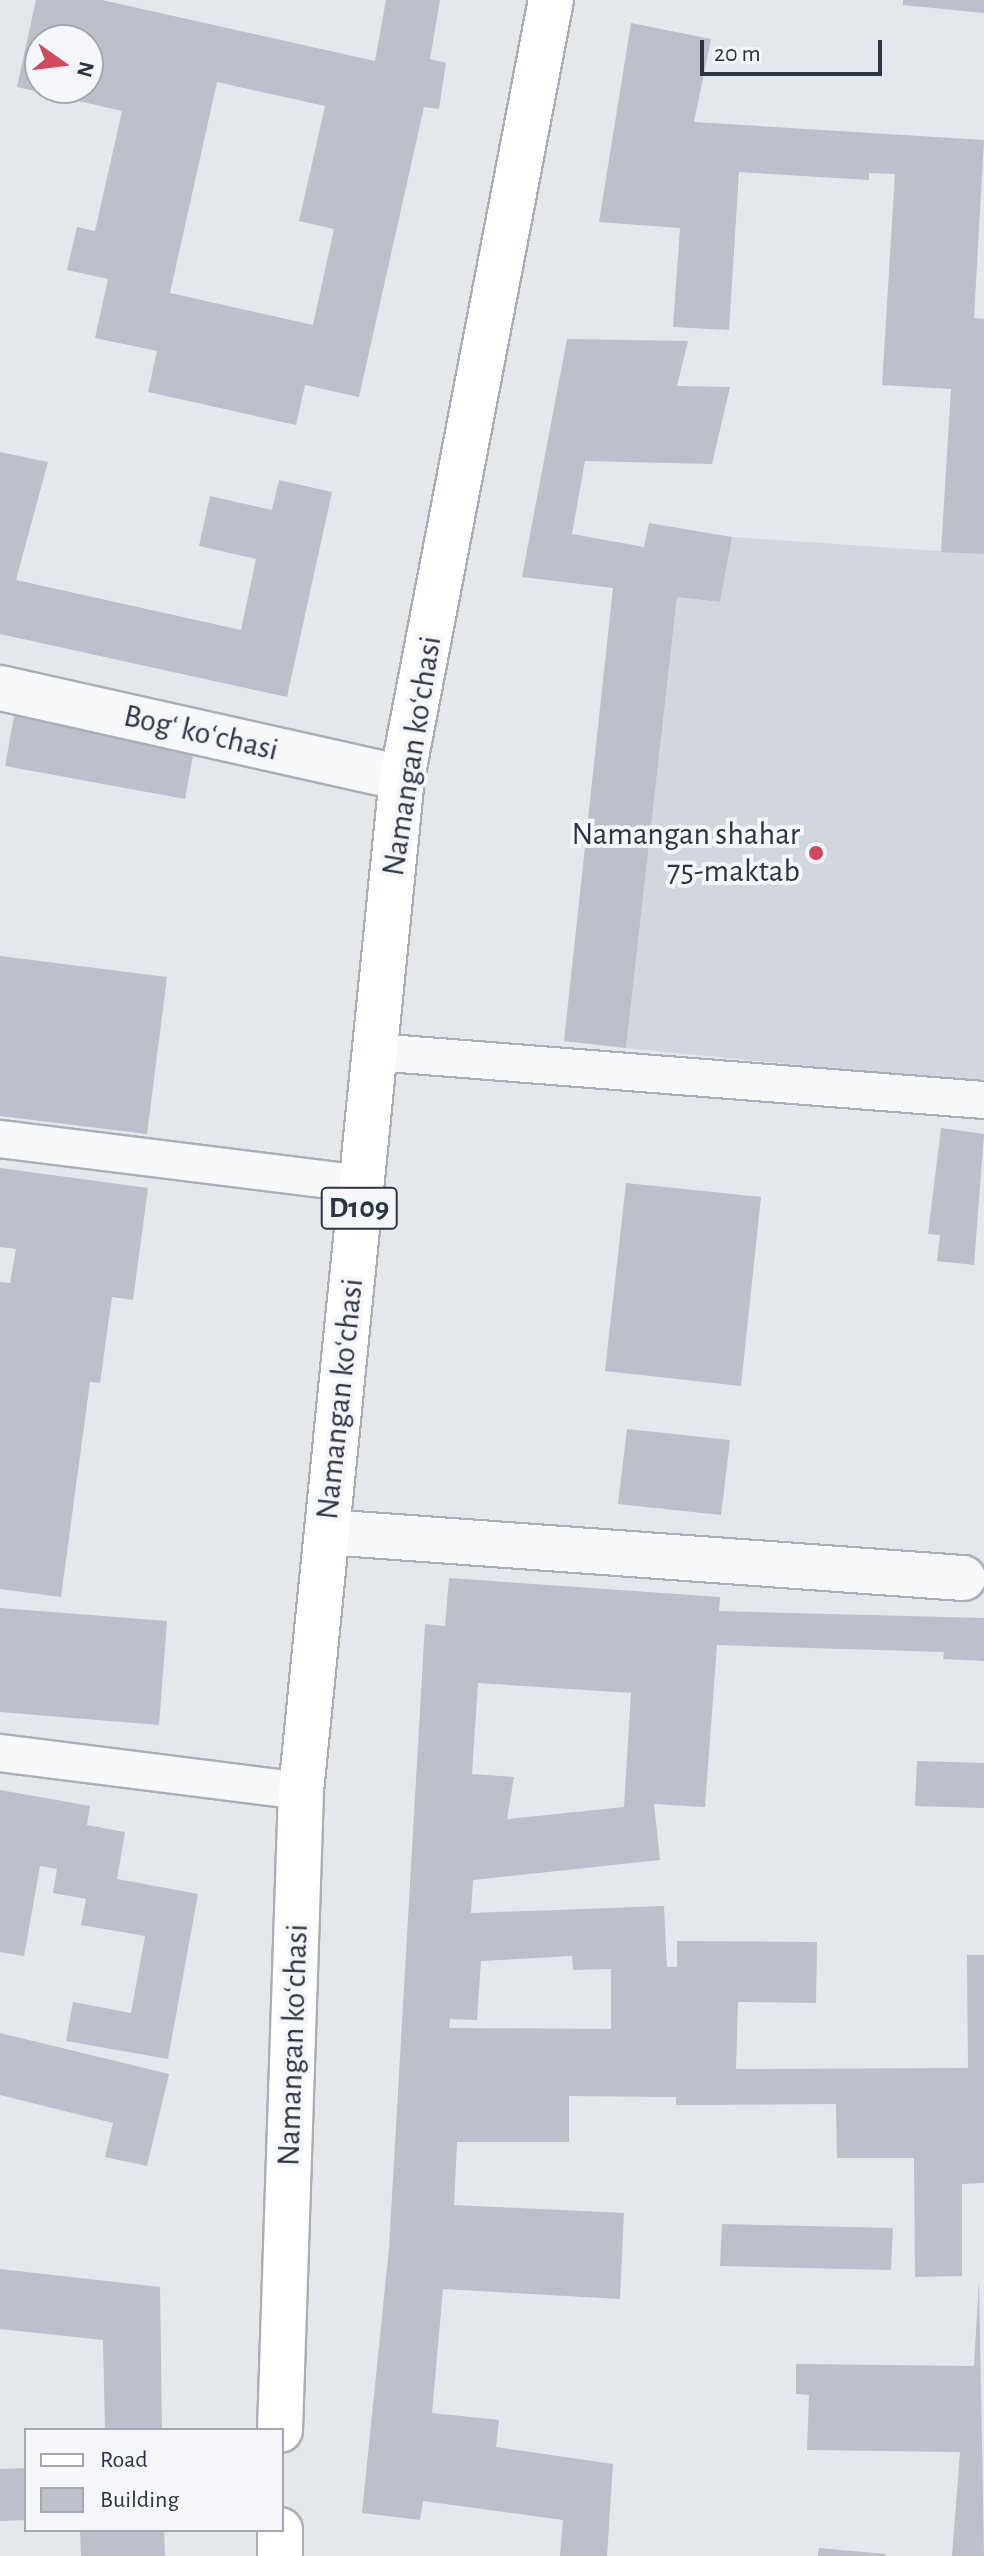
<!DOCTYPE html>
<html>
<head>
<meta charset="utf-8">
<style>
  body { margin:0 }
  #map { position:relative; width:984px; height:2556px; overflow:hidden; background:#e4e7ec; font-family:"Alegreya Sans",sans-serif }
  div>[style] { position:absolute }
  [style*='--x'] { left:calc(var(--x)*1px); top:calc(var(--y)*1px); width:calc(var(--w)*1px); rotate:calc(var(--a)*1deg) }
  .built>* { inset:0; background:#d2d6de }
  .building>* { inset:0; background:#bbc0ca }
  .roads { filter:drop-shadow(2px 0 #a9aeb7) drop-shadow(-2px 0 #a9aeb7) drop-shadow(0 2px #a9aeb7) drop-shadow(0 -2px #a9aeb7) }
  .service>* { height:36px; margin:-18px; padding:0 18px; transform-origin:18px; border-radius:18px; background:#f7f8fa }
  .minor>* { height:44px; margin:-22px; padding:0 22px; transform-origin:22px; border-radius:22px; background:#f7f8fa }
  .primary>* { height:44px; margin:-22px; padding:0 22px; transform-origin:22px; border-radius:22px; background:#fff }
  .dots>* { width:22px; height:22px; translate:-50% -50%; box-sizing:border-box; border:4px solid #f4f6f9; border-radius:50% }
  span { translate:-50% -50%; white-space:nowrap; text-align:center; line-height:1.15; -webkit-text-stroke:8px #f4f6f9; paint-order:stroke }
  .shield-label span { padding:2px 6px; background:#f4f6f9; border:2px solid; border-radius:6px; -webkit-text-stroke-width:0 }
  .shield-label { font-size:30px; color:#2b3445; font-weight:700 }
  .street-label { font-size:32px; color:#2b3445 }
  .poi-label { font-size:32px; color:#2b3445 }
  .right { translate:-100% -50%; text-align:right }
  .legend { position:absolute; left:24px; top:2428px; width:260px; height:104px; box-sizing:border-box; background:#f4f6f9; border:2px solid #a4a8b1; margin:0; padding:10px 14px; list-style:none; font-size:24px; color:#2b3445 }
  .legend li { display:flex; align-items:center; gap:16px; height:40px }
  .legend b { width:40px; border:2px solid #a4a8b1 }
  .north { position:absolute; left:24px; top:24px; width:80px; height:80px; box-sizing:border-box; background:#f4f6f9; border:2px solid #a4a8b1; border-radius:50%; rotate:104deg; font-size:22px; font-weight:700; line-height:32px; text-align:center; color:#2b3445 }
  .north::after { content:''; display:block; margin:auto; width:28px; height:36px; background:#d1495b; clip-path:polygon(50% 0,100% 100%,50% 72%,0 100%) }
  .scale { position:absolute; left:700px; top:40px; width:182px; height:36px; box-sizing:border-box; border:4px solid #2b3445; border-top:0; padding-left:10px; font-size:24px; line-height:28px; white-space:nowrap; color:#2b3445; -webkit-text-stroke:6px #f4f6f9; paint-order:stroke }
</style>
</head>
<body>
<div id="map">
  <div class="built">
    <div style="clip-path:polygon(732px 537px,984px 554px,984px 1083px,626px 1048px,677px 597px,720px 602px)"></div>
  </div>
  <div class="building">
    <div style="clip-path:polygon(evenodd,36px 0,102px 0,375px 61px,386px 0,440px 0,430px 59px,446px 63px,439px 109px,424px 107px,359px 397px,305px 385px,296px 425px,148px 392px,157px 351px,95px 338px,108px 279px,67px 270px,77px 227px,95px 231px,122px 111px,17px 87px,36px 0,40px 40px,88px 40px,88px 88px,40px 88px,40px 40px,36px 0,217px 82px,325px 106px,299px 221px,334px 229px,313px 325px,170px 293px,217px 82px)"></div>
    <div style="clip-path:polygon(903px 0,984px 0,984px 13px,903px 5px)"></div>
    <div style="clip-path:polygon(631px 23px,711px 39px,694px 122px,984px 140px,974px 318px,984px 319px,984px 554px,941px 552px,951px 389px,882px 385px,895px 174px,869px 173px,869px 180px,739px 172px,729px 330px,673px 327px,680px 228px,599px 222px)"></div>
    <div style="clip-path:polygon(567px 339px,688px 341px,677px 386px,730px 387px,712px 464px,585px 461px,572px 534px,644px 547px,649px 523px,732px 537px,720px 602px,677px 597px,626px 1048px,564px 1041px,613px 588px,522px 577px)"></div>
    <div style="clip-path:polygon(0 452px,48px 462px,16px 580px,241px 630px,256px 559px,199px 546px,210px 496px,272px 510px,279px 480px,332px 492px,287px 697px,0 634px)"></div>
    <div style="clip-path:polygon(15px 711px,195px 744px,185px 799px,5px 766px)"></div>
    <div style="clip-path:polygon(0 956px,167px 977px,147px 1134px,0 1116px)"></div>
    <div style="clip-path:polygon(941px 1128px,984px 1134px,974px 1265px,937px 1261px,940px 1235px,928px 1234px)"></div>
    <div style="clip-path:polygon(0 1168px,148px 1188px,133px 1300px,112px 1297px,100px 1383px,90px 1382px,61px 1597px,0 1589px,0 1282px,10px 1283px,16px 1249px,0 1247px)"></div>
    <div style="clip-path:polygon(626px 1183px,761px 1197px,741px 1386px,605px 1371px)"></div>
    <div style="clip-path:polygon(627px 1429px,730px 1440px,721px 1515px,618px 1504px)"></div>
    <div style="clip-path:polygon(evenodd,449px 1578px,720px 1597px,719px 1611px,984px 1618px,984px 1661px,943px 1659px,944px 1652px,717px 1645px,705px 1807px,654px 1804px,660px 1860px,473px 1880px,471px 1913px,664px 1906px,667px 1967px,677px 1967px,677px 1941px,817px 1942px,816px 2003px,738px 2002px,736px 2069px,968px 2068px,967px 1955px,984px 1955px,984px 2183px,962px 2184px,962px 2276px,915px 2277px,914px 2158px,837px 2158px,836px 2104px,676px 2105px,676px 2097px,569px 2096px,569px 2142px,457px 2142px,454px 2205px,624px 2213px,620px 2299px,443px 2289px,432px 2413px,499px 2420px,496px 2447px,613px 2464px,607px 2556px,560px 2556px,563px 2520px,423px 2501px,420px 2520px,362px 2513px,389px 2248px,425px 1624px,445px 1626px,449px 1578px,478px 1683px,631px 1693px,624px 1807px,507px 1819px,514px 1777px,472px 1774px,478px 1683px,449px 1578px,572px 1956px,573px 1970px,611px 1969px,611px 2029px,449px 2028px,450px 2019px,477px 2020px,481px 1961px,572px 1956px)"></div>
    <div style="clip-path:polygon(0 1608px,167px 1621px,159px 1725px,0 1712px)"></div>
    <div style="clip-path:polygon(917px 1761px,984px 1763px,984px 1808px,915px 1806px)"></div>
    <div style="clip-path:polygon(0 1790px,90px 1806px,87px 1825px,125px 1832px,117px 1879px,198px 1894px,168px 2059px,66px 2041px,73px 2002px,131px 2013px,145px 1936px,81px 1925px,86px 1899px,53px 1893px,57px 1869px,40px 1866px,24px 1956px,0 1952px)"></div>
    <div style="clip-path:polygon(0 2033px,169px 2074px,147px 2166px,105px 2157px,113px 2123px,0 2095px)"></div>
    <div style="clip-path:polygon(722px 2224px,893px 2228px,891px 2270px,720px 2266px)"></div>
    <div style="clip-path:polygon(0 2269px,160px 2287px,162px 2430px,105px 2430px,103px 2340px,0 2329px)"></div>
    <div style="clip-path:polygon(979px 2280px,984px 2556px,952px 2556px,960px 2452px,807px 2450px,809px 2395px,796px 2394px,796px 2364px,974px 2366px)"></div>
    <div style="clip-path:polygon(26px 2468px,26px 2520px,0 2521px,0 2469px)"></div>
    <div style="clip-path:polygon(80px 2530px,164px 2530px,165px 2556px,81px 2556px)"></div>
    <div style="clip-path:polygon(819px 2548px,886px 2554px,886px 2556px,818px 2556px)"></div>
  </div>
  <div class="roads">
    <div class="service">
      <div style="--x:375;--y:1052;--w:611;--a:4.51"></div>
      <div style="--x:0;--y:1139;--w:364;--a:7.1"></div>
      <div style="--x:0;--y:1753;--w:303;--a:7.2"></div>
    </div>
    <div class="minor">
      <div style="--x:0;--y:688;--w:412;--a:12.6"></div>
      <div style="--x:327;--y:1532;--w:638;--a:4.14"></div>
    </div>
    <div class="primary">
      <div style="--x:280;--y:2430;--w:639;--a:-88.12"></div>
      <div style="--x:301;--y:1791;--w:1018;--a:-84.31"></div>
      <div style="--x:402;--y:778;--w:792;--a:-79.16"></div>
      <div style="--x:280;--y:2530;--w:26;--a:90"></div>
    </div>
  </div>
  <div class="dots">
    <div style="left:816px;top:853px;background:#d1495b"></div>
  </div>
  <div class="shield-label">
    <span style="left:359px;top:1208px">D109</span>
  </div>
  <div class="street-label">
    <span style="left:201px;top:733px;rotate:13deg">Bogʻ koʻchasi</span>
    <span style="left:412px;top:756px;rotate:-81deg">Namangan koʻchasi</span>
    <span style="left:340px;top:1399px;rotate:-84deg">Namangan koʻchasi</span>
    <span style="left:293px;top:2045px;rotate:-88deg">Namangan koʻchasi</span>
  </div>
  <div class="poi-label">
    <span class="right" style="left:800px;top:853px">Namangan shahar<br>75-maktab</span>
  </div>
  <ul class="legend">
  <li><b style="height:10px;background:#fff"></b>Road</li>
  <li><b style="height:22px;background:#bbc0ca"></b>Building</li>
  </ul>
  <div class="north">N</div>
  <div class="scale">20 m</div>
</div>
</body>
</html>
